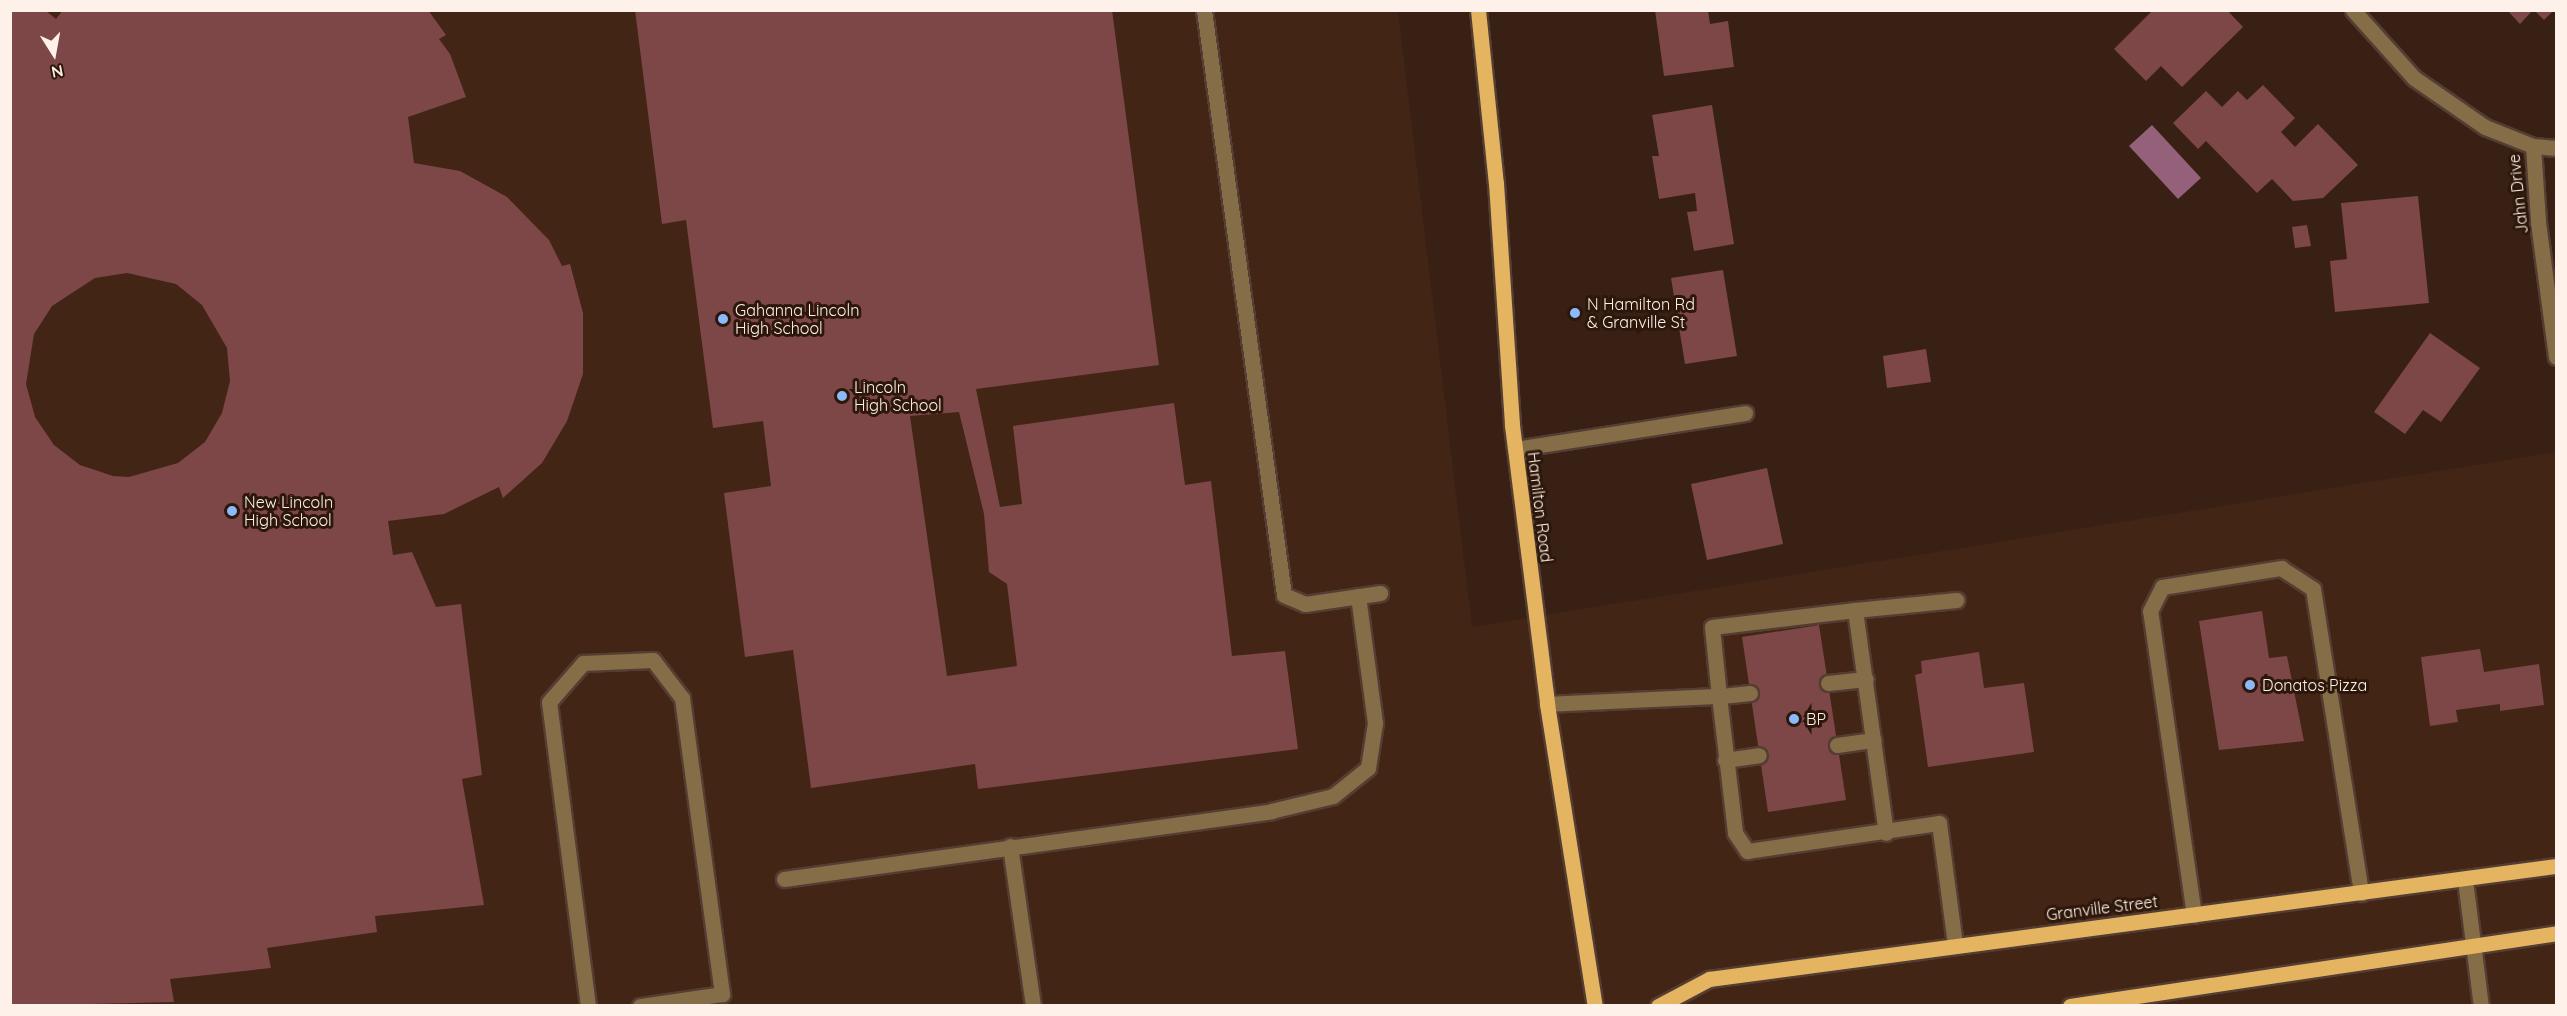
<!DOCTYPE html>
<html>
<head>
<meta charset="utf-8">
<style>
  body { margin:0 }
  #map { position:relative; width:2567px; height:1016px; overflow:hidden; background:#382014; font-family:Quicksand,sans-serif }
  div>[style] { position:absolute }
  [style*='--x'] { left:calc(var(--x)*1px); top:calc(var(--y)*1px); width:calc(var(--w)*1px); rotate:calc(var(--a)*1deg) }
  .built>* { inset:0; background:#432515 }
  .water>* { inset:0; background:#94607a }
  .building>* { inset:0; background:#7d4647 }
  .roads { filter:drop-shadow(2px 0 #543d32) drop-shadow(-2px 0 #543d32) drop-shadow(0 2px #543d32) drop-shadow(0 -2px #543d32) }
  .lane>* { height:15px; margin:-7.5px; padding:0 7.5px; transform-origin:7.5px; border-radius:7.5px; background:#856d47 }
  .street>* { height:15px; margin:-7.5px; padding:0 7.5px; transform-origin:7.5px; border-radius:7.5px; background:#856d47 }
  .primary>* { height:15px; margin:-7.5px; padding:0 7.5px; transform-origin:7.5px; border-radius:7.5px; background:#e4b461 }
  .dots>* { width:16px; height:16px; translate:-50% -50%; box-sizing:border-box; border:3px solid #2d170a; border-radius:50% }
  span { translate:-50% -50%; white-space:nowrap; text-align:center; line-height:1.15; -webkit-text-stroke:6px #2d170a; paint-order:stroke }
  .street-label { font-size:16px; color:#fef1ea }
  .poi-label { font-size:16px; color:#fef1ea }
  .left { translate:0 -50%; text-align:left }
  .frame { position:absolute; inset:0; border:12px solid #fef1ea; pointer-events:none }
  .north { position:absolute; left:24px; top:24px; width:60px; height:60px; -webkit-text-stroke:4px #2d170a; paint-order:stroke; rotate:169deg; font-size:16px; font-weight:700; line-height:24px; text-align:center; color:#fef1ea }
  .north::after { content:''; display:block; margin:auto; width:21px; height:27px; background:#fef1ea; clip-path:polygon(50% 0,100% 100%,50% 72%,0 100%) }
</style>
</head>
<body>
<div id="map">
  <div class="built">
    <div style="clip-path:polygon(10px 11px,1398px 11px,1472px 627px,2556px 452px,2556px 1005px,11px 1005px)"></div>
  </div>
  <div class="water">
    <div style="clip-path:polygon(2152px 125px,2201px 178px,2178px 199px,2129px 146px)"></div>
  </div>
  <div class="building">
    <div style="clip-path:polygon(evenodd,10px 10px,45px 10px,56px 19px,63px 10px,428px 10px,446px 35px,439px 39px,450px 54px,466px 97px,408px 117px,414px 163px,460px 171px,507px 197px,549px 240px,562px 266px,570px 264px,583px 313px,583px 374px,567px 421px,542px 463px,503px 498px,499px 487px,444px 514px,388px 521px,393px 555px,412px 552px,436px 607px,461px 604px,482px 775px,462px 779px,484px 905px,375px 916px,377px 932px,267px 948px,271px 968px,170px 979px,174px 1002px,10px 1006px,10px 10px,127px 273px,176px 284px,202px 305px,227px 348px,230px 381px,222px 413px,205px 442px,178px 463px,129px 477px,113px 476px,80px 465px,54px 445px,35px 417px,26px 384px,34px 334px,52px 306px,95px 278px,127px 273px)"></div>
    <div style="clip-path:polygon(evenodd,635px 10px,1112px 10px,1159px 365px,976px 389px,1000px 507px,1022px 504px,1013px 426px,1174px 403px,1185px 485px,1211px 481px,1232px 656px,1285px 651px,1298px 749px,978px 789px,975px 764px,811px 788px,793px 650px,745px 657px,724px 493px,771px 486px,763px 421px,713px 428px,686px 220px,662px 224px,635px 10px,959px 412px,984px 514px,989px 572px,1007px 584px,1017px 666px,947px 676px,910px 416px,959px 412px)"></div>
    <div style="clip-path:polygon(1655px 10px,1708px 10px,1710px 24px,1728px 21px,1734px 67px,1664px 76px)"></div>
    <div style="clip-path:polygon(2153px 10px,2227px 10px,2243px 27px,2182px 87px,2161px 66px,2146px 81px,2114px 49px)"></div>
    <div style="clip-path:polygon(2507px 10px,2533px 10px,2520px 24px)"></div>
    <div style="clip-path:polygon(2534px 10px,2554px 10px,2544px 20px)"></div>
    <div style="clip-path:polygon(2263px 85px,2295px 118px,2281px 132px,2295px 147px,2318px 124px,2358px 165px,2323px 198px,2293px 201px,2272px 179px,2257px 193px,2206px 141px,2198px 149px,2173px 123px,2206px 91px,2222px 107px,2238px 91px,2247px 100px)"></div>
    <div style="clip-path:polygon(1712px 105px,1734px 244px,1694px 251px,1687px 212px,1697px 211px,1695px 193px,1659px 199px,1652px 156px,1659px 156px,1652px 115px)"></div>
    <div style="clip-path:polygon(2418px 196px,2429px 303px,2335px 312px,2330px 261px,2347px 259px,2341px 203px)"></div>
    <div style="clip-path:polygon(2307px 225px,2311px 246px,2295px 248px,2292px 227px)"></div>
    <div style="clip-path:polygon(1723px 270px,1737px 356px,1685px 364px,1671px 278px)"></div>
    <div style="clip-path:polygon(2430px 333px,2480px 368px,2441px 422px,2423px 410px,2405px 434px,2374px 412px)"></div>
    <div style="clip-path:polygon(1926px 349px,1931px 382px,1887px 388px,1883px 356px)"></div>
    <div style="clip-path:polygon(1767px 468px,1783px 544px,1707px 560px,1691px 484px)"></div>
    <div style="clip-path:polygon(2262px 611px,2269px 658px,2287px 656px,2304px 741px,2219px 750px,2199px 621px)"></div>
    <div style="clip-path:polygon(1819px 625px,1846px 800px,1768px 812px,1742px 637px)"></div>
    <div style="clip-path:polygon(2480px 649px,2484px 672px,2539px 664px,2544px 705px,2500px 711px,2500px 704px,2456px 710px,2458px 722px,2430px 726px,2421px 657px)"></div>
    <div style="clip-path:polygon(1979px 652px,1984px 688px,2024px 683px,2034px 752px,1928px 767px,1915px 675px,1922px 673px,1921px 661px)"></div>
  </div>
  <div class="roads">
    <div class="lane">
      <div style="--x:1204;--y:10;--w:590;--a:82.21"></div>
      <div style="--x:1284;--y:595;--w:23;--a:23"></div>
      <div style="--x:1305;--y:604;--w:76;--a:-8.3"></div>
      <div style="--x:1515;--y:449;--w:233;--a:-8.9"></div>
      <div style="--x:1855;--y:610;--w:102;--a:-5.6"></div>
      <div style="--x:1828;--y:683;--w:38;--a:-6"></div>
      <div style="--x:1750;--y:693;--w:31;--a:174"></div>
      <div style="--x:1719;--y:696;--w:69;--a:-95.8"></div>
      <div style="--x:1712;--y:627;--w:144;--a:-6.8"></div>
      <div style="--x:1855;--y:610;--w:225;--a:82.1"></div>
      <div style="--x:1547;--y:704;--w:172;--a:-2.7"></div>
      <div style="--x:1719;--y:696;--w:138;--a:83.3"></div>
      <div style="--x:1735;--y:833;--w:22;--a:56"></div>
      <div style="--x:1747;--y:851;--w:194;--a:-8.3"></div>
      <div style="--x:1939;--y:823;--w:123;--a:82.5"></div>
      <div style="--x:1837;--y:745;--w:37;--a:-8"></div>
      <div style="--x:1725;--y:760;--w:34;--a:-8"></div>
      <div style="--x:1010;--y:846;--w:162;--a:81.8"></div>
      <div style="--x:784;--y:879;--w:492;--a:-7.9"></div>
      <div style="--x:1271;--y:811;--w:64;--a:-13.6"></div>
      <div style="--x:1333;--y:796;--w:45;--a:-38.7"></div>
      <div style="--x:1368;--y:768;--w:46;--a:-81.2"></div>
      <div style="--x:1375;--y:723;--w:128;--a:-97.6"></div>
      <div style="--x:2465;--y:880;--w:127;--a:82.8"></div>
      <div style="--x:2194;--y:915;--w:307;--a:-98.2"></div>
      <div style="--x:2150;--y:611;--w:27;--a:-63"></div>
      <div style="--x:2162;--y:587;--w:121;--a:-9.1"></div>
      <div style="--x:2281;--y:568;--w:38;--a:33"></div>
      <div style="--x:2313;--y:589;--w:308;--a:81"></div>
      <div style="--x:588;--y:1006;--w:306;--a:-97.3"></div>
      <div style="--x:549;--y:702;--w:52;--a:-48.9"></div>
      <div style="--x:583;--y:663;--w:70;--a:-2.5"></div>
      <div style="--x:653;--y:660;--w:48;--a:52.7"></div>
      <div style="--x:682;--y:698;--w:299;--a:82.3"></div>
      <div style="--x:722;--y:994;--w:83;--a:171.7"></div>
    </div>
    <div class="street">
      <div style="--x:2353;--y:10;--w:91;--a:48.1"></div>
      <div style="--x:2414;--y:78;--w:86;--a:34.6"></div>
      <div style="--x:2485;--y:127;--w:52;--a:21.6"></div>
      <div style="--x:2533;--y:146;--w:23;--a:5"></div>
      <div style="--x:2533;--y:146;--w:76;--a:86.2"></div>
      <div style="--x:2538;--y:222;--w:136;--a:82.4"></div>
    </div>
    <div class="primary">
      <div style="--x:1478;--y:10;--w:174;--a:84.1"></div>
      <div style="--x:1496;--y:183;--w:243;--a:86.2"></div>
      <div style="--x:1512;--y:425;--w:281;--a:82.8"></div>
      <div style="--x:1547;--y:704;--w:306;--a:81"></div>
      <div style="--x:1658;--y:1006;--w:58;--a:-27.9"></div>
      <div style="--x:1709;--y:979;--w:855;--a:-7.6"></div>
      <div style="--x:2070;--y:1006;--w:491;--a:-8.5"></div>
    </div>
  </div>
  <div class="dots">
    <div style="left:1575px;top:313px;background:#8bb9fc"></div>
    <div style="left:723px;top:319px;background:#8bb9fc"></div>
    <div style="left:842px;top:396px;background:#8bb9fc"></div>
    <div style="left:232px;top:511px;background:#8bb9fc"></div>
    <div style="left:2250px;top:685px;background:#8bb9fc"></div>
    <div style="left:1794px;top:719px;background:#8bb9fc"></div>
  </div>
  <div class="street-label">
    <span style="left:2518px;top:194px;rotate:-96deg">Jahn Drive</span>
    <span style="left:1540px;top:507px;rotate:83deg">Hamilton Road</span>
    <span style="left:2102px;top:908px;rotate:-7deg">Granville Street</span>
  </div>
  <div class="poi-label">
    <span class="left" style="left:1587px;top:313px">N Hamilton Rd<br>&amp; Granville St</span>
    <span class="left" style="left:735px;top:319px">Gahanna Lincoln<br>High School</span>
    <span class="left" style="left:854px;top:396px">Lincoln<br>High School</span>
    <span class="left" style="left:244px;top:511px">New Lincoln<br>High School</span>
    <span class="left" style="left:2262px;top:685px">Donatos Pizza</span>
    <span class="left" style="left:1806px;top:719px">BP</span>
  </div>
  <div class="frame"></div>
  <div class="north">N</div>
</div>
</body>
</html>
